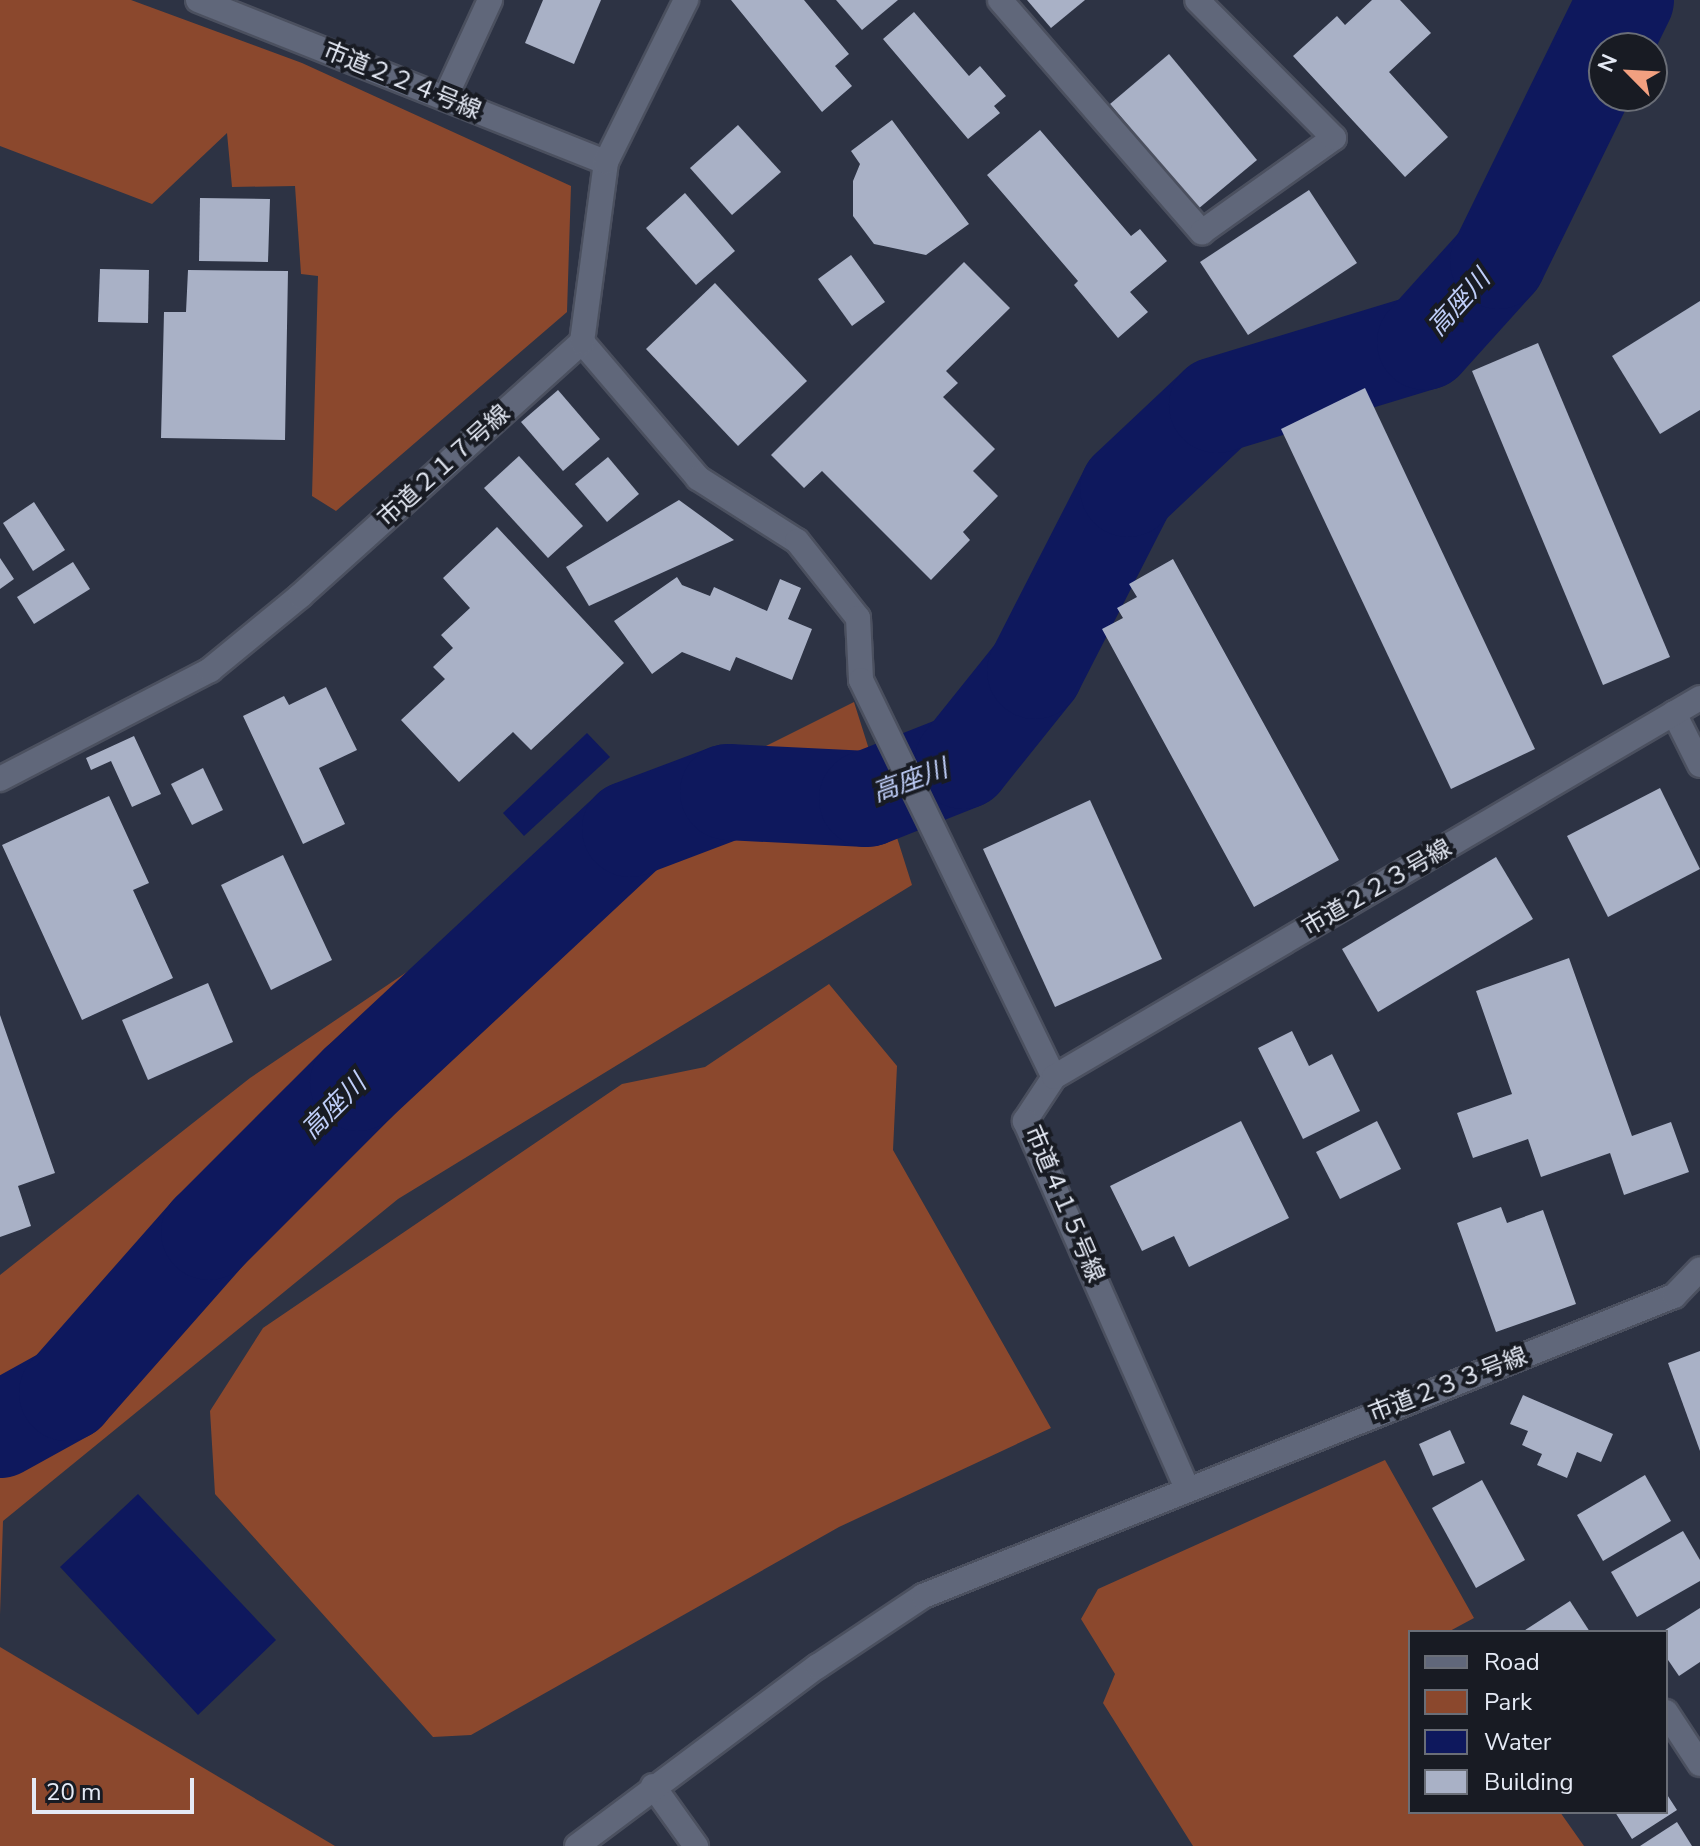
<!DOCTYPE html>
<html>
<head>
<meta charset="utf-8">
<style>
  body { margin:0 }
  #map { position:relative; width:1700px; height:1846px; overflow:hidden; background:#2d3344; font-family:"Nunito Sans","Noto Sans JP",sans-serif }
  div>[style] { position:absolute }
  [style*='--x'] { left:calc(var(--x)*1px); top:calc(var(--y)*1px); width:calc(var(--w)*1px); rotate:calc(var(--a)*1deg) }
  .green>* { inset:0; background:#8b482d }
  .water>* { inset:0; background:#0e185d }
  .river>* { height:96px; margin:-48px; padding:0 48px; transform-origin:48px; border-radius:48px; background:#0e185d }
  .building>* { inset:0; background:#a9b1c6 }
  .roads { filter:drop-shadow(2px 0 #4b505f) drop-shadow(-2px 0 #4b505f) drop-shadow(0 2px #4b505f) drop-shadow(0 -2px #4b505f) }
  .minor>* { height:24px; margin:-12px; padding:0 12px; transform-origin:12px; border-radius:12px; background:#60677a }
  span { translate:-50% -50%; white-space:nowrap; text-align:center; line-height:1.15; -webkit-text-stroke:8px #181b23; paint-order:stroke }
  .street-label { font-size:24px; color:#e5eaf5 }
  .water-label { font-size:26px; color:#bfcef8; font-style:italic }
  .legend { position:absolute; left:1408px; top:1630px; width:260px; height:184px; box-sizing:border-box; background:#181b23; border:2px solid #6a6e77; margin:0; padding:10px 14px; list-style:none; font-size:24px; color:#e5eaf5 }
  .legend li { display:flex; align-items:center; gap:16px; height:40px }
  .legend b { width:40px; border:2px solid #6a6e77 }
  .north { position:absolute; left:1588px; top:32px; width:80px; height:80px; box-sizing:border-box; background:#181b23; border:2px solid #6a6e77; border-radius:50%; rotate:294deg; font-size:22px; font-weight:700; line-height:32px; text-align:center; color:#e5eaf5 }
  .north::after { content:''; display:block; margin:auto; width:28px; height:36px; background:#f2a080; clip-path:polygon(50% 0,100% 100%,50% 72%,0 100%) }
  .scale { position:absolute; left:32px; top:1778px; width:162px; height:36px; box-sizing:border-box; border:4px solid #e5eaf5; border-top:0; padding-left:10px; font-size:24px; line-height:28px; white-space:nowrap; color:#e5eaf5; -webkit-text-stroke:6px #181b23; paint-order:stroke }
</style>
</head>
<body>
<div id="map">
  <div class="green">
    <div style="clip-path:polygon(0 0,131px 0,302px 63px,571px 186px,567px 312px,336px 511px,312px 496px,318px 276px,301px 274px,295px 186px,232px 187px,227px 133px,152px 204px,0 146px)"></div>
    <div style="clip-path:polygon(854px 702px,912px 885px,398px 1199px,3px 1521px,0 1615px,0 1275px,250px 1078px,670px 794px)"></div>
    <div style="clip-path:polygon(829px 984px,897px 1066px,893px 1150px,1051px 1428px,839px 1527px,471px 1735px,433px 1737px,215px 1494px,210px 1411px,263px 1328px,622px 1084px,705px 1067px)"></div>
    <div style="clip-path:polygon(1385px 1460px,1474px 1618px,1448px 1632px,1410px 1632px,1410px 1812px,1560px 1812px,1584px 1846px,1193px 1846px,1103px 1703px,1115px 1674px,1081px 1619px,1098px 1589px)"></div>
    <div style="clip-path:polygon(0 1647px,335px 1846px,0 1846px)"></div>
  </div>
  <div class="water">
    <div style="clip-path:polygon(587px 733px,610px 757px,524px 836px,503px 813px)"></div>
    <div style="clip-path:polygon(138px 1494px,276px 1640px,198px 1715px,60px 1567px)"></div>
  </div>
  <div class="river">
    <div style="--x:0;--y:1430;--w:77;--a:-28.9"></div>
    <div style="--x:67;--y:1393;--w:215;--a:-48.6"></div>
    <div style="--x:209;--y:1232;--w:211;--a:-45"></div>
    <div style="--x:358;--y:1083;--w:372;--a:-43"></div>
    <div style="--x:630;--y:829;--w:105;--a:-20.7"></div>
    <div style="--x:728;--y:792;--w:139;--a:2.9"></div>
    <div style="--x:867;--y:799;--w:103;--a:-21.6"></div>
    <div style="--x:963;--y:761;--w:115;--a:-51.3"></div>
    <div style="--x:1035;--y:671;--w:204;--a:-62.9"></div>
    <div style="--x:1128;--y:489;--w:122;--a:-43.3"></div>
    <div style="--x:1217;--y:405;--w:217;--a:-16.9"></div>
    <div style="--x:1425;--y:342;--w:109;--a:-48"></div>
    <div style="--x:1498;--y:261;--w:291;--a:-63.9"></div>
  </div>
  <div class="building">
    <div style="clip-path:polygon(543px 0,601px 0,574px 64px,525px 43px)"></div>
    <div style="clip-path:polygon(731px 0,804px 0,849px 54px,835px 66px,852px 86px,822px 112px)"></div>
    <div style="clip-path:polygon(836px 0,898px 0,862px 30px)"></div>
    <div style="clip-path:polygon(1027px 0,1085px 0,1051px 28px)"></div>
    <div style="clip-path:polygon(1372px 0,1400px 0,1431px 33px,1389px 72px,1448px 137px,1405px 177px,1293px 56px,1337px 16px,1345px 25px)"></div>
    <div style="clip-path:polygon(914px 12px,969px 76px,980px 66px,1006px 96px,994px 106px,1000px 113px,968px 139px,883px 39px)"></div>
    <div style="clip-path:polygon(1169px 54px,1257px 160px,1198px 209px,1110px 104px)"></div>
    <div style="clip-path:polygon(892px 120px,969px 224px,926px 255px,874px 244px,853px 216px,853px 181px,860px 164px,851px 151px)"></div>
    <div style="clip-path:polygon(738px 125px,781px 172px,732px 215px,690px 168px)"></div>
    <div style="clip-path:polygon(1040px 130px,1131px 236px,1140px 229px,1167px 261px,1130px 292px,1148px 312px,1118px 338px,1074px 285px,1078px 281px,987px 175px)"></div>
    <div style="clip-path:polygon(1309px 190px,1357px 263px,1248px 335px,1200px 262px)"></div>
    <div style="clip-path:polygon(685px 193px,735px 251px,696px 285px,646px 228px)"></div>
    <div style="clip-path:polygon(200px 198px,270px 199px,268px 262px,199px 261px)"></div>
    <div style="clip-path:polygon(851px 255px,885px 302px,852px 326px,818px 279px)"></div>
    <div style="clip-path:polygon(964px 262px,1010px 308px,946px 371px,958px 383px,943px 397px,995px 449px,973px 471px,998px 496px,963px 532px,970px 540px,931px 580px,822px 471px,804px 488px,771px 455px)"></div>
    <div style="clip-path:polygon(100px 269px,149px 270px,148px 323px,98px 322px)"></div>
    <div style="clip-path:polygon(188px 270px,288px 271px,285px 440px,161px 438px,164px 312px,186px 312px)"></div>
    <div style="clip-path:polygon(715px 283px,807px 381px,738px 446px,646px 349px)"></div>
    <div style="clip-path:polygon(1700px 301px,1700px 410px,1660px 434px,1612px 356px)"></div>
    <div style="clip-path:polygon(1538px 343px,1670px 657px,1603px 685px,1472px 371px)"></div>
    <div style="clip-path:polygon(1365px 388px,1535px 749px,1451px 789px,1281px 429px)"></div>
    <div style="clip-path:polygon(558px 390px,600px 439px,563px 471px,521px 422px)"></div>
    <div style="clip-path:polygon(519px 456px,583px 526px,548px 558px,484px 488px)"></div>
    <div style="clip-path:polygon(608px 457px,639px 494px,607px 522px,575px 484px)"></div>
    <div style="clip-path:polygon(679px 500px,734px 540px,589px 606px,566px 567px)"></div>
    <div style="clip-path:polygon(34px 502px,65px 550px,33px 571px,3px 523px)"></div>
    <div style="clip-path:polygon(497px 527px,624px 663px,531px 750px,513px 732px,459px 782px,401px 720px,445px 679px,433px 667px,453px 648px,441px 635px,470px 608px,443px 578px)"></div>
    <div style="clip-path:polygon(0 558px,14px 579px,0 589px)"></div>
    <div style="clip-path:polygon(1173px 559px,1339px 860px,1254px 907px,1102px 629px,1123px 618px,1117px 608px,1137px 597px,1129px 584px)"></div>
    <div style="clip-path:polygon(73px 562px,90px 589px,34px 624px,17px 597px)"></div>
    <div style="clip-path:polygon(677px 577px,682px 585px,710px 596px,714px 587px,767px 611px,780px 579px,801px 588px,788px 619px,812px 629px,792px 680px,736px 657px,730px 671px,682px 652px,652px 674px,614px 621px)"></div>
    <div style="clip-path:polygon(326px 687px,357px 750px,319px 768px,345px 824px,303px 844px,243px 716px,284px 696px,289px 705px)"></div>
    <div style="clip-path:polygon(134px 736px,161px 794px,132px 807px,111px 761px,91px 770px,86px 758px)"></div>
    <div style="clip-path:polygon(203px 768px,223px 810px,192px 825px,171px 784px)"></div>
    <div style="clip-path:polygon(1660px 788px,1700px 869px,1608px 917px,1567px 836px)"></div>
    <div style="clip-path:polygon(109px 796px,149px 883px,133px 890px,173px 978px,82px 1020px,2px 845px)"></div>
    <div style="clip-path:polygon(1090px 800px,1162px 959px,1055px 1007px,983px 849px)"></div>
    <div style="clip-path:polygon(283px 855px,332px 960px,271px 990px,221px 885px)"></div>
    <div style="clip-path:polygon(1496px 857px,1533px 919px,1378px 1012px,1342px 949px)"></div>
    <div style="clip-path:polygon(1569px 958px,1632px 1136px,1671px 1122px,1689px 1172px,1624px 1195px,1610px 1153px,1541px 1177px,1528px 1139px,1473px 1158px,1457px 1113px,1512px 1094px,1476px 991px)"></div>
    <div style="clip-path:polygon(208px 983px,233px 1042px,148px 1080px,122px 1020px)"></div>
    <div style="clip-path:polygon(0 1015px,55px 1173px,18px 1186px,31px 1226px,0 1237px)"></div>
    <div style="clip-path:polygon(1292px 1031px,1309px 1066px,1332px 1054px,1360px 1111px,1303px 1139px,1258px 1048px)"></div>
    <div style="clip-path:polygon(1241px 1121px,1289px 1218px,1189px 1267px,1174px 1236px,1142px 1251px,1110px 1186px)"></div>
    <div style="clip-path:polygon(1377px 1121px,1401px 1169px,1340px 1199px,1316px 1152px)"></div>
    <div style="clip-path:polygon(1501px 1207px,1507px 1223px,1543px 1210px,1576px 1304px,1496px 1332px,1457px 1223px)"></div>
    <div style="clip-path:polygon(1700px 1351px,1700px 1451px,1668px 1363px)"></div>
    <div style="clip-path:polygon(1523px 1395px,1613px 1434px,1601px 1462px,1577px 1452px,1567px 1478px,1537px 1465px,1542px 1454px,1522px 1445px,1528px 1431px,1510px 1424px)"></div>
    <div style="clip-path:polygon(1450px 1430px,1465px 1463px,1433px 1476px,1419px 1444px)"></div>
    <div style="clip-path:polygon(1645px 1475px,1671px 1521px,1603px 1561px,1577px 1515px)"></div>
    <div style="clip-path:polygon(1482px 1480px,1525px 1560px,1476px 1588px,1432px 1508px)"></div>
    <div style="clip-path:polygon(1683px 1531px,1700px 1560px,1700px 1581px,1637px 1617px,1611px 1572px)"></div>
    <div style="clip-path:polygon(1570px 1601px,1590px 1632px,1522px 1632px)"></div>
    <div style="clip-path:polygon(1700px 1608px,1700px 1662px,1679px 1676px,1666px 1657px,1662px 1632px)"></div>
    <div style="clip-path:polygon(1666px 1793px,1677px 1810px,1632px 1839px,1615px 1812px,1666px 1812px)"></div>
    <div style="clip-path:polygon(1677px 1822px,1692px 1846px,1640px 1846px)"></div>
  </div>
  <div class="roads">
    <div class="minor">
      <div style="--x:198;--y:0;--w:439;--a:21.7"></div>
      <div style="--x:1000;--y:0;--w:308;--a:49"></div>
      <div style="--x:1202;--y:232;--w:162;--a:-35.5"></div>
      <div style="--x:1334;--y:138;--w:194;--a:-134.8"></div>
      <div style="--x:445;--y:98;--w:108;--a:-65.3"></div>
      <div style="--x:582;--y:342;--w:179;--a:49.5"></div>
      <div style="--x:698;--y:478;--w:117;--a:32.5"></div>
      <div style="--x:797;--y:541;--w:98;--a:51.6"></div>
      <div style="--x:858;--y:618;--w:62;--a:87.2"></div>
      <div style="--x:861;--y:680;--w:441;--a:64.1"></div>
      <div style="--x:1054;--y:1077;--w:53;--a:123.4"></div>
      <div style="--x:1025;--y:1121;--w:401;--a:66.2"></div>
      <div style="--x:1674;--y:713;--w:58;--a:63.4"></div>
      <div style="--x:0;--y:779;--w:237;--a:-27.4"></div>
      <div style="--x:210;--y:670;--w:117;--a:-39.4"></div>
      <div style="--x:300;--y:596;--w:380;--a:-42"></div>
      <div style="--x:582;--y:342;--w:182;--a:-82.4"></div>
      <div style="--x:606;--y:162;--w:181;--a:-63.7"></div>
      <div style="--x:1054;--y:1077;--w:749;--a:-30.4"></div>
      <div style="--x:1666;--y:1712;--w:62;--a:56.8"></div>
      <div style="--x:653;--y:1786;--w:74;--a:54.4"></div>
      <div style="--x:577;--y:1846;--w:301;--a:-36.8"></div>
      <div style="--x:818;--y:1666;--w:126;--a:-33.7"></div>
      <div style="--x:923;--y:1596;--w:809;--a:-21.78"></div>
      <div style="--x:1674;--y:1296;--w:37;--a:-46"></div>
    </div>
  </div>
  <div class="street-label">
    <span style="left:402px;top:81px;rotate:22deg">市道２２４号線</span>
    <span style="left:444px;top:466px;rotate:-42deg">市道２１７号線</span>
    <span style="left:1377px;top:888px;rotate:-30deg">市道２２３号線</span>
    <span style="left:1064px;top:1204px;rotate:67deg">市道４１５号線</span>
    <span style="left:1448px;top:1385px;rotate:-21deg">市道２３３号線</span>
  </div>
  <div class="water-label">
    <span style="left:1459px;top:303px;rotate:-48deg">高座川</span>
    <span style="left:910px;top:781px;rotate:-20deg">高座川</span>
    <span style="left:334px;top:1107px;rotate:-45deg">高座川</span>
  </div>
  <ul class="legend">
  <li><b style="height:10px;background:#60677a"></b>Road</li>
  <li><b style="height:22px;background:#8b482d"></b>Park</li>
  <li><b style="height:22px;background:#0e185d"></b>Water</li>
  <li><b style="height:22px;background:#a9b1c6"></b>Building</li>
  </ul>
  <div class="north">N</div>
  <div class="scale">20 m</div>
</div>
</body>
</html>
